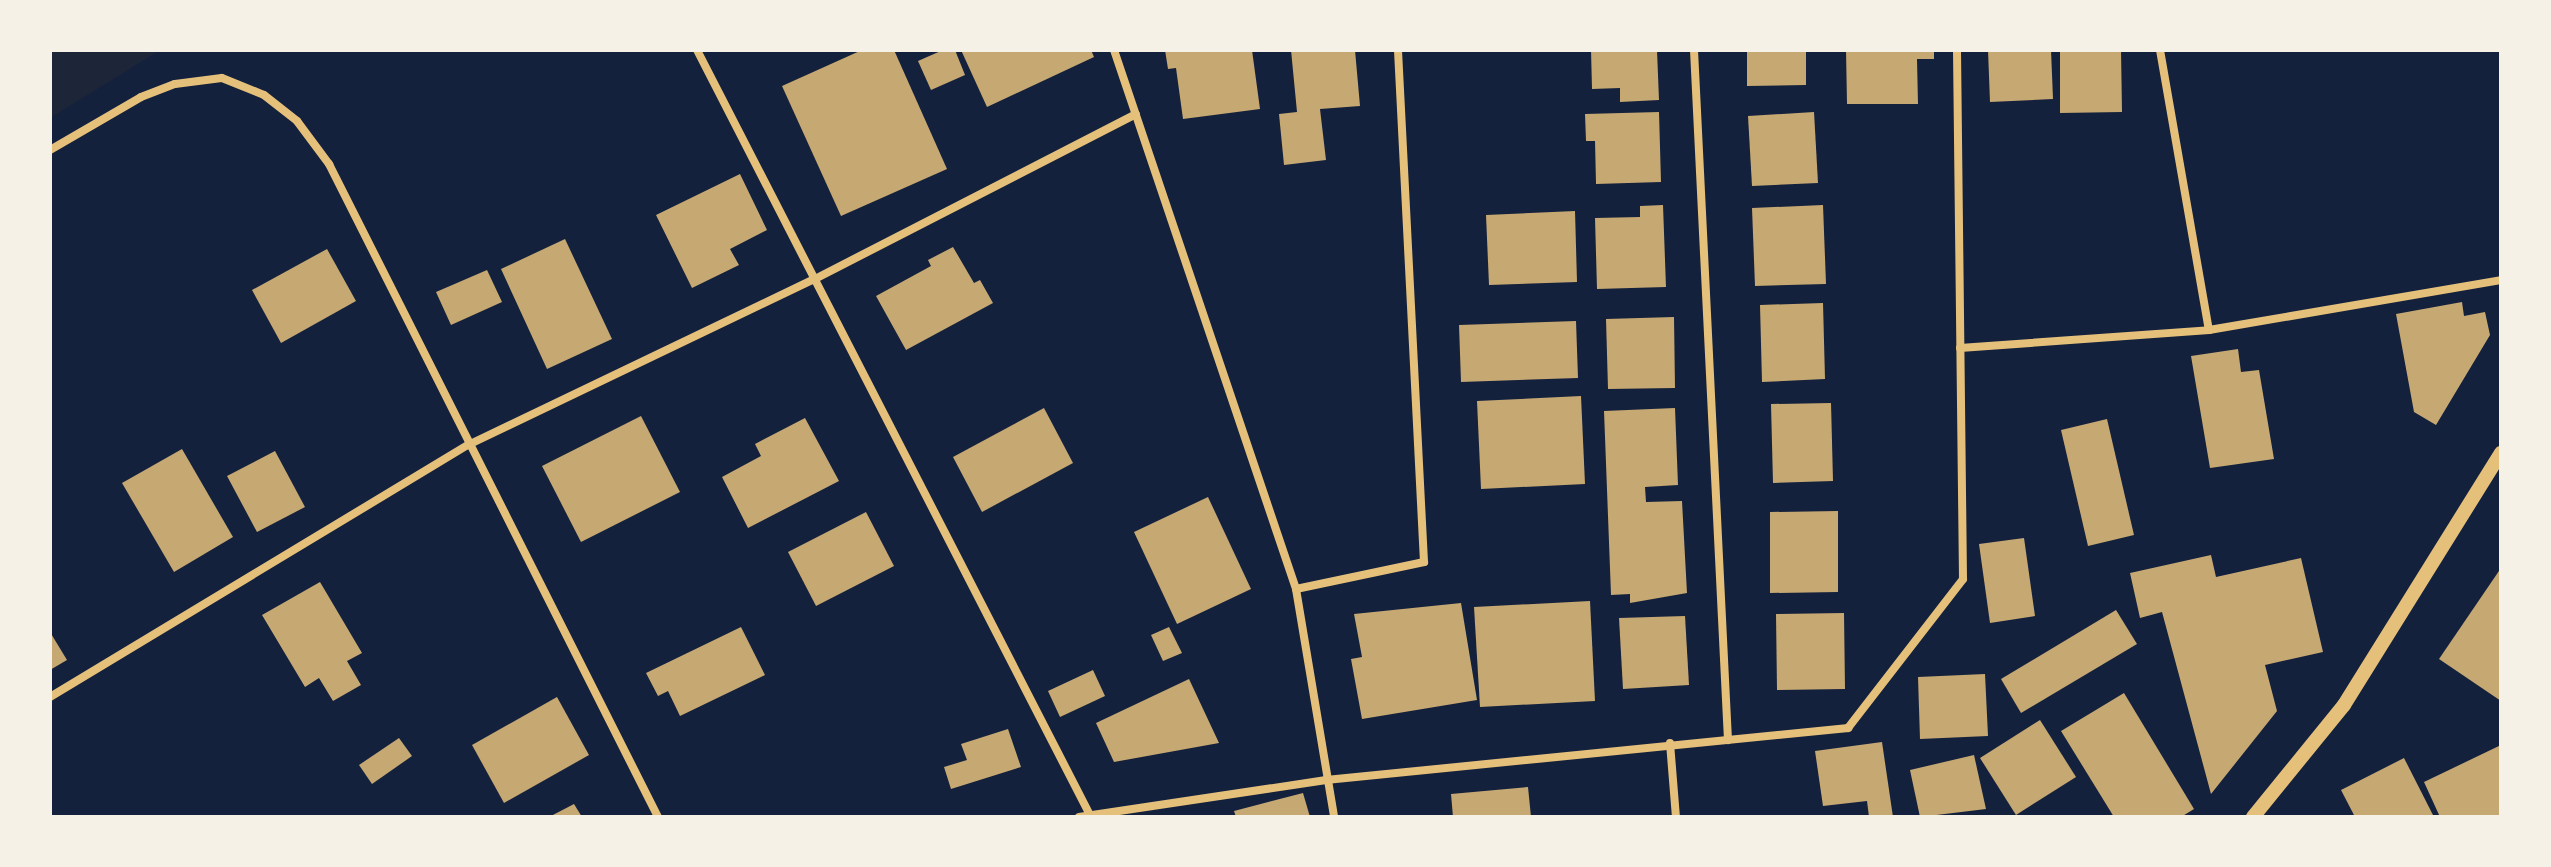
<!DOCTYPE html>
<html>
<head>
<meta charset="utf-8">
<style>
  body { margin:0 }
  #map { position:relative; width:2551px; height:867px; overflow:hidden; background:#14213d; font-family:"Nunito Sans",sans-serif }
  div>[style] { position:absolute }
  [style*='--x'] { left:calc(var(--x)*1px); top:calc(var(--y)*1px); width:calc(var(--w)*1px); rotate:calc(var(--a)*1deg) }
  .green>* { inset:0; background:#1d2539 }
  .building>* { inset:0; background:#c6a872 }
  .minor>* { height:8px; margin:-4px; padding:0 4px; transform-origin:4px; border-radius:4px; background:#e5c07b }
  .tertiary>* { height:14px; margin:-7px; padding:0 7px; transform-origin:7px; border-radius:7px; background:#e5c07b }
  span { translate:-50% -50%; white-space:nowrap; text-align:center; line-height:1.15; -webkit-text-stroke:6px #f6f1e7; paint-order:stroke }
  .frame { position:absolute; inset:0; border:52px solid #f6f1e7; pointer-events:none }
</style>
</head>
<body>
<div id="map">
  <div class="green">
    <div style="clip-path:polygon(50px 50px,154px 50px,157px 52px,50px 118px)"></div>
  </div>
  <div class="building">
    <div style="clip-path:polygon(862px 50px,894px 50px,947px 169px,841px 216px,782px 86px)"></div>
    <div style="clip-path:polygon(943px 50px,955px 50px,965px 75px,931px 90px,918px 61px)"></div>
    <div style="clip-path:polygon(961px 50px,1091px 50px,1094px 57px,987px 107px)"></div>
    <div style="clip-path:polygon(1165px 50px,1252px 50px,1260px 109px,1183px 119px,1176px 68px,1168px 69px)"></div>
    <div style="clip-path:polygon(1291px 50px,1355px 50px,1360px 106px,1320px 109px,1326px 160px,1284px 165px,1279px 114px,1297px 112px)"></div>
    <div style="clip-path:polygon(1591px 50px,1657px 50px,1659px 100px,1620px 102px,1620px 88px,1592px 89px)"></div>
    <div style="clip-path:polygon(1747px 50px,1806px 50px,1806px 85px,1747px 86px)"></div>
    <div style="clip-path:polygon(1846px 50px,1934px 50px,1934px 59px,1917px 59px,1918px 104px,1847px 104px)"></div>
    <div style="clip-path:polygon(1988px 50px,2051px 50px,2053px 99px,1990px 102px)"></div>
    <div style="clip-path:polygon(2060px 50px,2121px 50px,2122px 112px,2060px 113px)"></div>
    <div style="clip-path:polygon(1659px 112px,1661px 182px,1596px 184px,1595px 141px,1586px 141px,1585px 114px)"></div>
    <div style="clip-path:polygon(1814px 112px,1818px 183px,1752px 186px,1748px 116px)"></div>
    <div style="clip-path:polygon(740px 174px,767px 230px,730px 249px,739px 265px,692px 288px,656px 215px)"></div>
    <div style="clip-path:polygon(1663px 205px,1666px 287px,1597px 289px,1595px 218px,1640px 217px,1640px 206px)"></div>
    <div style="clip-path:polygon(1823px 205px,1826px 284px,1755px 286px,1752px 208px)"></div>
    <div style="clip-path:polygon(1575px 211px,1577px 282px,1489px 285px,1486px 215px)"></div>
    <div style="clip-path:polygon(565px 239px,612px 339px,547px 369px,501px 269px)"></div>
    <div style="clip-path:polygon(953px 247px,974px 283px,980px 280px,993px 303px,906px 350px,876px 296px,931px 266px,928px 260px)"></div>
    <div style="clip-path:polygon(327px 249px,356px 301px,281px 343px,252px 290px)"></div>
    <div style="clip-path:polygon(487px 270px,502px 302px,451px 325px,436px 292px)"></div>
    <div style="clip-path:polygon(2462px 302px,2464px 316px,2485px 312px,2490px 335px,2436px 425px,2414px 412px,2396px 314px)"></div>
    <div style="clip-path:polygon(1823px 303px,1825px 379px,1762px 382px,1760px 305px)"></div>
    <div style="clip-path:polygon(1674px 317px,1675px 388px,1608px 389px,1606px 319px)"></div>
    <div style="clip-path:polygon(1576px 321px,1578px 378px,1461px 382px,1459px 325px)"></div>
    <div style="clip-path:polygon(2238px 349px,2241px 372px,2259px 370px,2274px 459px,2210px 468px,2191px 356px)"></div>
    <div style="clip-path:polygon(1581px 396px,1585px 484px,1481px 489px,1477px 401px)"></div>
    <div style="clip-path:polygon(1831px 403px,1833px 481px,1773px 483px,1771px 404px)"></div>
    <div style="clip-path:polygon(1044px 408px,1073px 463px,982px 512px,953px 457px)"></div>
    <div style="clip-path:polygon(1675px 408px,1678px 485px,1645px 487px,1646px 502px,1682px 501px,1687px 593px,1630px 603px,1630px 594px,1611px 595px,1604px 411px)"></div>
    <div style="clip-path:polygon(641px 416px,680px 492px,581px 542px,542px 466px)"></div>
    <div style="clip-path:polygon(805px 418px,839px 481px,748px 528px,722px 477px,761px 456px,755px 444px)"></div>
    <div style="clip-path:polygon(2107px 419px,2134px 535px,2088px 546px,2061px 430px)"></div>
    <div style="clip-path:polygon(182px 449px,233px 537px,174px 572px,122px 483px)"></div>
    <div style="clip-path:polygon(275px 451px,305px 507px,257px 532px,227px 476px)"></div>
    <div style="clip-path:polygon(1208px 497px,1251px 589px,1177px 624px,1134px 532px)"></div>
    <div style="clip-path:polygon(1838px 511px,1838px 592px,1770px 593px,1770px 512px)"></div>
    <div style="clip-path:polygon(866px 512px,894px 566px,816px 606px,788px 552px)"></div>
    <div style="clip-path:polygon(2024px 538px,2035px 616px,1990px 623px,1979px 544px)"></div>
    <div style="clip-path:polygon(2211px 555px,2216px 577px,2301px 558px,2323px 652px,2265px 665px,2277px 711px,2211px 794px,2162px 612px,2140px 618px,2130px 573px)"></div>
    <div style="clip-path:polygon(2501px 568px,2501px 701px,2439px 659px)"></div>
    <div style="clip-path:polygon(320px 582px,362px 653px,347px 661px,361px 685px,333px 701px,319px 678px,305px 687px,262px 615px)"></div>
    <div style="clip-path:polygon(1590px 601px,1595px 701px,1480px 707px,1474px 607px)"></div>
    <div style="clip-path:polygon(1461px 603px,1477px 700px,1362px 719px,1351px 659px,1362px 657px,1354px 614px)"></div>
    <div style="clip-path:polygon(2116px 610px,2137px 644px,2021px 713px,2001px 679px)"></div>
    <div style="clip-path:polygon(1844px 613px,1845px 689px,1777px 690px,1776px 614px)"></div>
    <div style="clip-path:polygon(1685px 616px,1689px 685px,1623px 689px,1619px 618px)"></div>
    <div style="clip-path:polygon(741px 627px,765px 675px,680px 716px,668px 691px,658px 696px,646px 673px)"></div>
    <div style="clip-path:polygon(1169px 627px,1182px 653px,1163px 661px,1151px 635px)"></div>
    <div style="clip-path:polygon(50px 632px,67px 660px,50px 670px)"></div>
    <div style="clip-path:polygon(1093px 670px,1105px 696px,1060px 717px,1048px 691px)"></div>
    <div style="clip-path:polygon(1985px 674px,1988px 736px,1920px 739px,1918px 677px)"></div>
    <div style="clip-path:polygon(1189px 679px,1219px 743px,1114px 762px,1096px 723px)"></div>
    <div style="clip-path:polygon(2124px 693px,2194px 809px,2181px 817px,2114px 817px,2061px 731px)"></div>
    <div style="clip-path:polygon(557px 697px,589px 755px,504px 803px,472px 745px)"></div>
    <div style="clip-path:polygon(2040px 720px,2076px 777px,2016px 815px,1980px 758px)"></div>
    <div style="clip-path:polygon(1008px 729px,1021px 767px,951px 789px,944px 767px,967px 760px,961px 744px)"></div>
    <div style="clip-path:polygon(399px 738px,412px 756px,372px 784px,359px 765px)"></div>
    <div style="clip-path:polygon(1882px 742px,1893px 817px,1869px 817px,1867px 801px,1823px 806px,1815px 751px)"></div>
    <div style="clip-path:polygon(2501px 745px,2501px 817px,2440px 817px,2424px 782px)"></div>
    <div style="clip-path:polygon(1974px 755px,1986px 809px,1920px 817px,1910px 770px)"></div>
    <div style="clip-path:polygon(2404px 758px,2434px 817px,2355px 817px,2341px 790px)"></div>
    <div style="clip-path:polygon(1528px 787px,1531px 817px,1453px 817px,1451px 794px)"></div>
    <div style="clip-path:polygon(1303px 793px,1310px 817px,1236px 817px,1234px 811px)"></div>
    <div style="clip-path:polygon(574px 804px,582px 817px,549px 817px)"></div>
  </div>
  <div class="minor">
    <div style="--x:697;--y:50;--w:860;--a:62.81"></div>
    <div style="--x:1114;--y:50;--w:569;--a:71.34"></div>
    <div style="--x:1296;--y:589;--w:231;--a:80.5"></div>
    <div style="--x:1694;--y:50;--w:691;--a:87.18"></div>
    <div style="--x:2160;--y:50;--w:284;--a:80.1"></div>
    <div style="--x:50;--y:150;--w:105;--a:-30.2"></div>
    <div style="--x:141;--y:97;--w:36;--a:-21"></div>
    <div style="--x:175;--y:84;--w:47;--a:-7.3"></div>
    <div style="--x:222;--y:78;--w:45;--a:22"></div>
    <div style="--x:264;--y:95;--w:42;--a:38.2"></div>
    <div style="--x:297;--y:121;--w:54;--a:53.3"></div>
    <div style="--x:329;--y:164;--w:731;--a:63.26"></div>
    <div style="--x:1960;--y:348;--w:250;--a:-4.1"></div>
    <div style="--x:2209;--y:330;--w:296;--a:-9.7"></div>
    <div style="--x:1296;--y:589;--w:131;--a:-11.9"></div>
    <div style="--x:1424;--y:562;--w:513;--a:-92.91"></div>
    <div style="--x:50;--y:697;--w:488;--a:-31.1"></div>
    <div style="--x:468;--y:445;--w:382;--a:-25.6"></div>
    <div style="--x:813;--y:280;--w:363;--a:-27.2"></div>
    <div style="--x:1670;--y:743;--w:74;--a:85.4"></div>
    <div style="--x:1079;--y:817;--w:250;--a:-8.5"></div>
    <div style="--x:1326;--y:780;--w:525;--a:-5.69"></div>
    <div style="--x:1848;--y:728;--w:188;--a:-52.3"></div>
    <div style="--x:1963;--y:579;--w:529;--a:-90.65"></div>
  </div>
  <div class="tertiary">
    <div style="--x:2253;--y:817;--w:144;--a:-50.9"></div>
    <div style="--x:2344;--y:705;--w:297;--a:-58.1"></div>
  </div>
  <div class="frame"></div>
</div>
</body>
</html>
